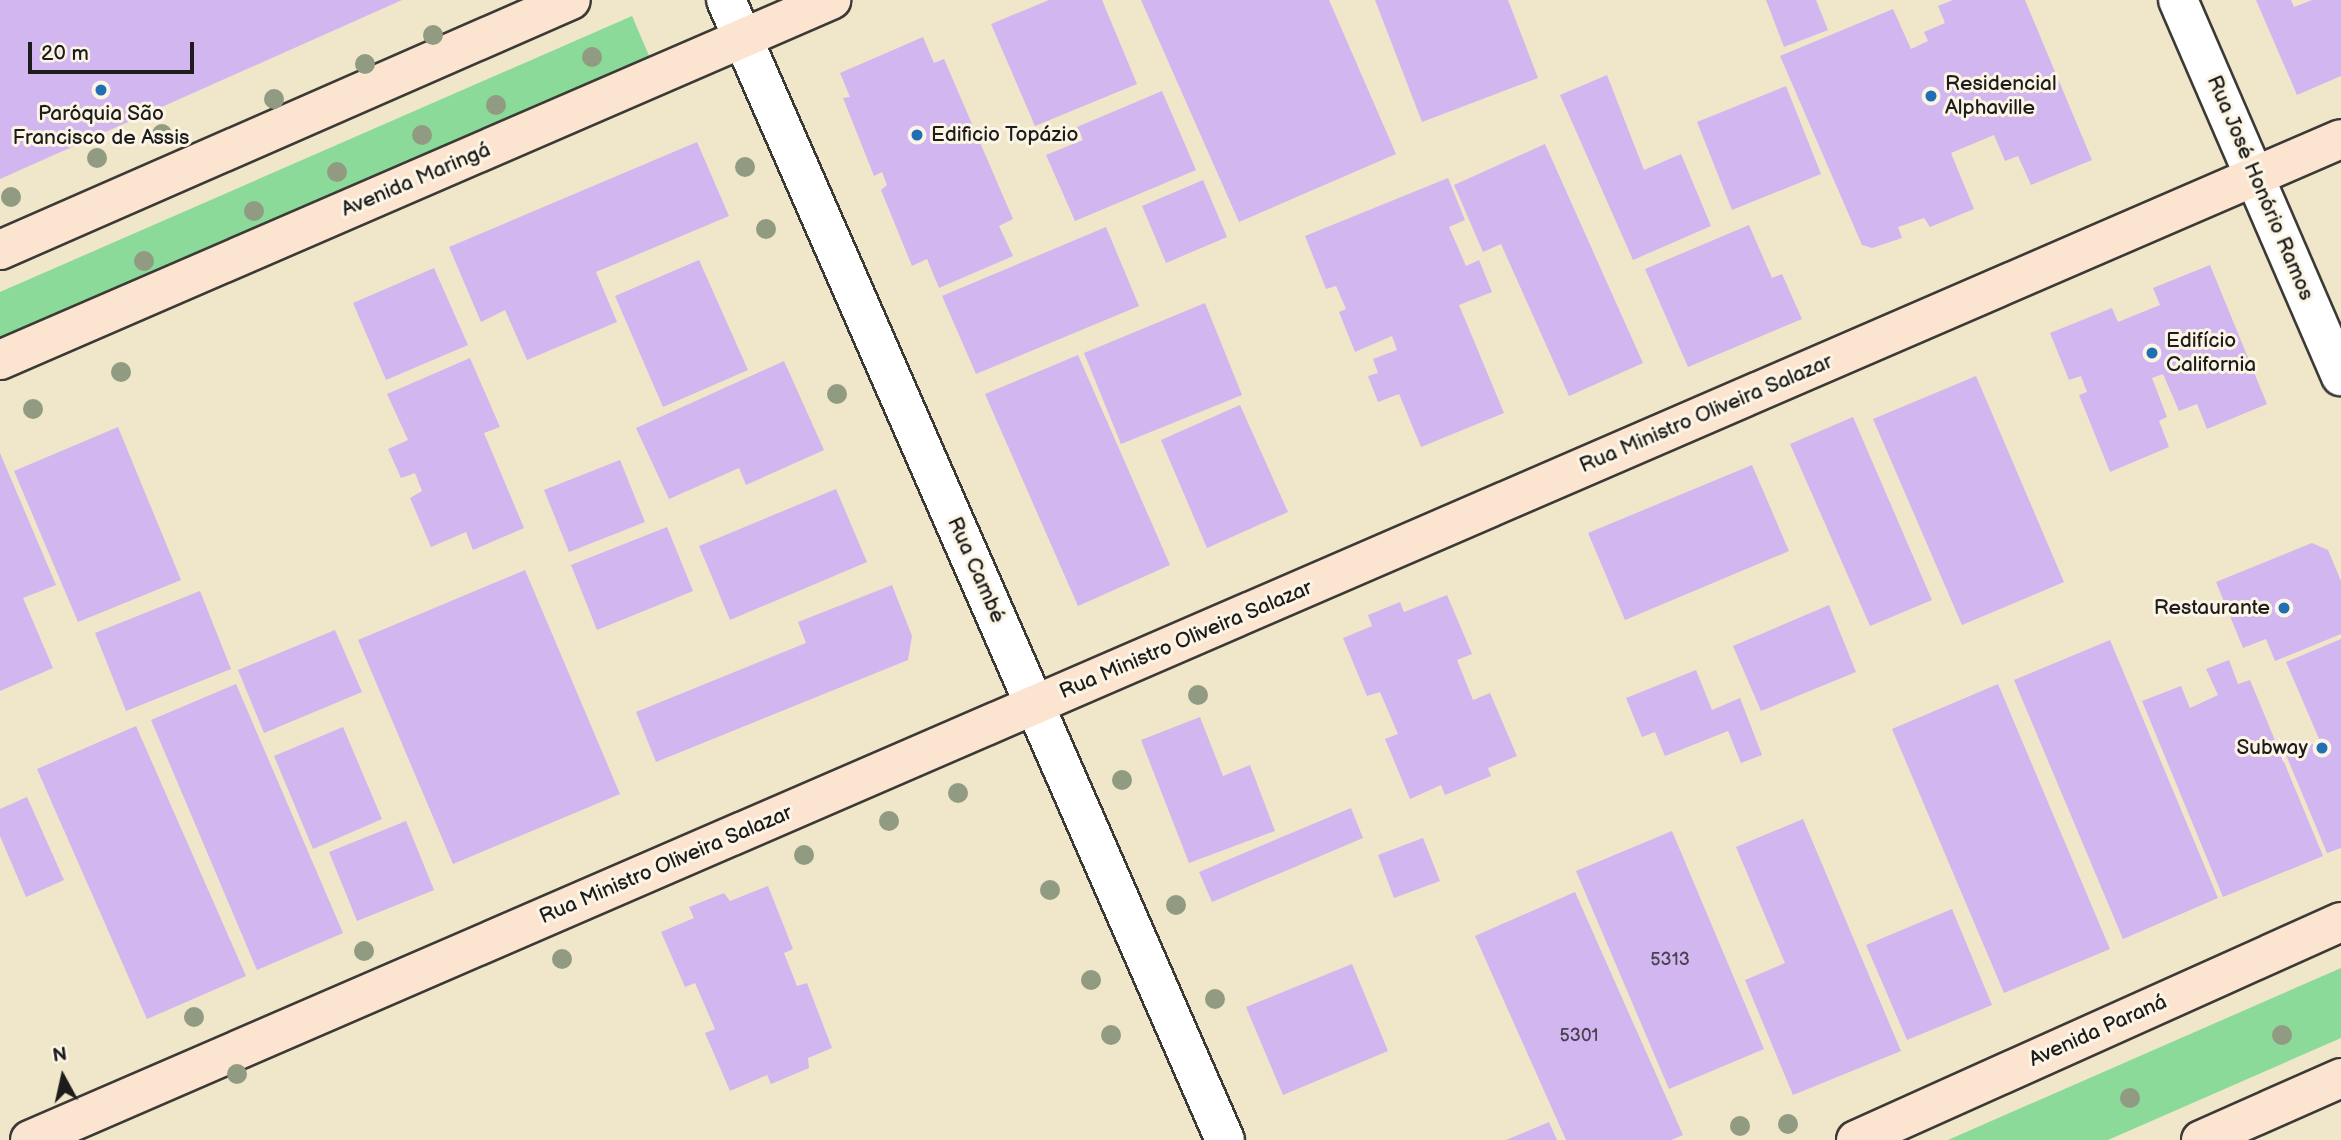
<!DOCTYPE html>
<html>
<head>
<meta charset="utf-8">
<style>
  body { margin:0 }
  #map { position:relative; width:2341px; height:1140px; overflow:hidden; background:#f0e6c9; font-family:"Balsamiq Sans",sans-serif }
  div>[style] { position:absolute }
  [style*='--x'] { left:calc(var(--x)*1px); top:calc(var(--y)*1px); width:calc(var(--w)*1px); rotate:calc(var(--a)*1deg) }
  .green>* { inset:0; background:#8bda99 }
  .building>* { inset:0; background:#d2b6f0 }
  .roads { filter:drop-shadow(2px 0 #3c3a36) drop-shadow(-2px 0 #3c3a36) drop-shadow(0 2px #3c3a36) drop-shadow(0 -2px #3c3a36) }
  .street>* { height:38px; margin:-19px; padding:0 19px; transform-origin:19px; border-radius:19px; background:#fff }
  .secondary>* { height:38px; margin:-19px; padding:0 19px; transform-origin:19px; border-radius:19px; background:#fce5d0 }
  .trees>* { width:20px; height:20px; margin:-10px; border-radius:50%; background:#919b82 }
  .dots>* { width:19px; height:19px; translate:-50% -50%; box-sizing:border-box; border:4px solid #fcf5e5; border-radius:50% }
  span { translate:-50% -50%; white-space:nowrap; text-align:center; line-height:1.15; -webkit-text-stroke:6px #fcf5e5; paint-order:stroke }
  .number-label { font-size:18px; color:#4a4251 }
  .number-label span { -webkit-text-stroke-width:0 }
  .poi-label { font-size:21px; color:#1c1c1c }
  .left { translate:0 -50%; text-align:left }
  .right { translate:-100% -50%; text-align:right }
  .street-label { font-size:21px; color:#1c1c1c }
  .north { position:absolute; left:28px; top:1042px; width:70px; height:70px; -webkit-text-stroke:5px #fcf5e5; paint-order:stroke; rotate:352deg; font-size:19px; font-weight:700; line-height:28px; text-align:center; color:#1c1c1c }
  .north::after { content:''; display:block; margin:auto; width:24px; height:32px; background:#1c1c1c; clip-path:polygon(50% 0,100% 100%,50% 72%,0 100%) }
  .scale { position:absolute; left:28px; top:42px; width:166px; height:32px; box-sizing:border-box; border:4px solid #1c1c1c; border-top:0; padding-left:9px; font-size:21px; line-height:24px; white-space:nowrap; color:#1c1c1c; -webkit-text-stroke:5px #fcf5e5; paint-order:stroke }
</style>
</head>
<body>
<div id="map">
  <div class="green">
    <div style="clip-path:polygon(632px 16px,650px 58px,0 343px,0 292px)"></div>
    <div style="clip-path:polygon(2341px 968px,2341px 1038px,2108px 1140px,1948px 1140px)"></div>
  </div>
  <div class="building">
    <div style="clip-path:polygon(0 0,402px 0,0 179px)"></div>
    <div style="clip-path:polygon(1049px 0,1102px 0,1137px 84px,1035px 126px,991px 24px)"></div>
    <div style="clip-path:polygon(1141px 0,1329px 0,1396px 154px,1239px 222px)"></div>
    <div style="clip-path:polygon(1375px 0,1508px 0,1538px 78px,1422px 122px)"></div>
    <div style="clip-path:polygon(1766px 0,1816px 0,1828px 30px,1784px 47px)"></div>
    <div style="clip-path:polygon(1953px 0,2025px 0,2092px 160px,2031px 185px,2018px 156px,2005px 161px,1994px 135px,1951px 153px,1974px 209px,1930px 227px,1924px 218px,1898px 227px,1902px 238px,1872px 248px,1862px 245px,1780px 56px,1893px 9px,1911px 49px,1928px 41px,1924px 32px,1945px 23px,1938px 6px)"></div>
    <div style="clip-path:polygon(2256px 0,2291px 0,2294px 7px,2312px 0,2341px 0,2341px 76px,2297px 95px)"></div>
    <div style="clip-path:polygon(923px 37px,934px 63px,944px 59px,1013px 219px,999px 226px,1013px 256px,939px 288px,927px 259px,912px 266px,881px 190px,887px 185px,882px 172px,874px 176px,843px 98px,850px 97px,840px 73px)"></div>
    <div style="clip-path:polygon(1607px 75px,1644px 170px,1681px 154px,1711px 226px,1633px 260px,1560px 95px)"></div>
    <div style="clip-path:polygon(1786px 86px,1821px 174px,1732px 210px,1697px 122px)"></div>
    <div style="clip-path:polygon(1162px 91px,1196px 170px,1075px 221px,1046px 155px,1083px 140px,1077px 127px)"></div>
    <div style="clip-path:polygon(697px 142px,729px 216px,596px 272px,617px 322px,527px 360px,505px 310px,481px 322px,449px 247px)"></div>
    <div style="clip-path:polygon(1545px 144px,1643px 363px,1569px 396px,1501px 244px,1483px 252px,1454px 185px)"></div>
    <div style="clip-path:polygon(1448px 178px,1465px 220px,1449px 227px,1466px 266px,1479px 260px,1492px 292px,1459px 305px,1504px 413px,1421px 447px,1399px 394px,1378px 402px,1368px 376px,1378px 373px,1373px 359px,1397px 350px,1392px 336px,1355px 352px,1339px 312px,1346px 309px,1336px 286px,1326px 289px,1305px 236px)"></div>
    <div style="clip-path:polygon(1203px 180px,1227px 237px,1166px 263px,1142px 206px)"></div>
    <div style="clip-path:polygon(1749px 225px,1772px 278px,1782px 274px,1802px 319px,1688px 367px,1645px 269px)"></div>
    <div style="clip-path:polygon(1106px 227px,1139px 306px,976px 374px,942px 296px)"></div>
    <div style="clip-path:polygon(699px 260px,748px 370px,663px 407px,615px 296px)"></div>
    <div style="clip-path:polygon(2210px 265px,2267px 404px,2207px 429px,2197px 404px,2179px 411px,2163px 374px,2152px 378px,2167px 417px,2159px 421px,2169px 447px,2110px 472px,2079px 395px,2087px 392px,2081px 376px,2069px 380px,2050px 333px,2112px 308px,2118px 322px,2160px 305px,2153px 288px)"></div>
    <div style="clip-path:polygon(434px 268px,468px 345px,386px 380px,353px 303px)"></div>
    <div style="clip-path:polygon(1205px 303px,1242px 395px,1121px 444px,1084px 353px)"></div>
    <div style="clip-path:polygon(1078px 355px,1170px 565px,1078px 606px,985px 394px)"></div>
    <div style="clip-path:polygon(470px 358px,500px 427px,484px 433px,524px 528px,473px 550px,466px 532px,431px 547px,410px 498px,422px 491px,415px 473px,401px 478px,388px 449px,408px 440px,387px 394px)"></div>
    <div style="clip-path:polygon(784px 361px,824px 450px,746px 485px,739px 468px,669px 499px,636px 428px)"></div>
    <div style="clip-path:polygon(1976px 376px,2064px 582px,1962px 625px,1873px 419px)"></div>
    <div style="clip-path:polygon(1240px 405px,1288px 512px,1207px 548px,1161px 440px)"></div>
    <div style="clip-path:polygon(1853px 417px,1932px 600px,1870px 626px,1790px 444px)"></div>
    <div style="clip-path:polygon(118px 427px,181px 580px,78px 622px,14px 471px)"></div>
    <div style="clip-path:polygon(0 453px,56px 585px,23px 598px,53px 668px,0 691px)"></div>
    <div style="clip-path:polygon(620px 460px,645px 522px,569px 552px,544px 490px)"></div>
    <div style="clip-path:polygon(1752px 465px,1789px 551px,1625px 620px,1588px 533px)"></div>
    <div style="clip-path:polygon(836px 489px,867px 562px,730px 620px,699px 546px)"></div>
    <div style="clip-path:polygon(667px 527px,693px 591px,597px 630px,571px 565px)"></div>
    <div style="clip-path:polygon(2312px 543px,2328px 550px,2341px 581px,2341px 634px,2275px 661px,2266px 639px,2243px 648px,2216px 582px)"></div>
    <div style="clip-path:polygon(525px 570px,620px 794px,453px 864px,358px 640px)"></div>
    <div style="clip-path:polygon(892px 585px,912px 636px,908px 660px,656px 762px,636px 712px,806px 643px,798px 622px)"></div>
    <div style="clip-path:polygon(200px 591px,231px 669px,126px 711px,95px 633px)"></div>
    <div style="clip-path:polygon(1447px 595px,1472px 654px,1457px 660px,1473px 700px,1490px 693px,1517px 756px,1488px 768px,1491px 776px,1445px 795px,1441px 785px,1410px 799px,1385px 739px,1398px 734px,1380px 692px,1367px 696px,1343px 638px,1372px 626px,1368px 615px,1400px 602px,1404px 612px)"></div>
    <div style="clip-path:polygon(1829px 605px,1856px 672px,1761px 711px,1733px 646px)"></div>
    <div style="clip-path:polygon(335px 630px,362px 692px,264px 733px,238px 670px)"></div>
    <div style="clip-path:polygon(2341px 639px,2341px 848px,2327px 853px,2286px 755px,2320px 741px,2286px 662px)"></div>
    <div style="clip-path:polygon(2110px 640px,2218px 898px,2123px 939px,2014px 680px)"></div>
    <div style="clip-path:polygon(2229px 660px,2238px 684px,2250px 680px,2323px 856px,2223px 897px,2142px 701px,2181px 686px,2190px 708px,2218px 695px,2206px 669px)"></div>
    <div style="clip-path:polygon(1696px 670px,1712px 710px,1740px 698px,1762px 755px,1741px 763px,1728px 731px,1665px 756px,1655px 732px,1642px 737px,1626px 698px)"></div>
    <div style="clip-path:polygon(236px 684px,343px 933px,257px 970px,151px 720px)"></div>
    <div style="clip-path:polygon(1998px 684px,2110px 949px,2004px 993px,1892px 729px)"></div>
    <div style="clip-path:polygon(1200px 717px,1223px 776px,1250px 765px,1275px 831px,1189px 863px,1141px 740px)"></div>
    <div style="clip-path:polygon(136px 726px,246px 976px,147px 1019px,37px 769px)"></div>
    <div style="clip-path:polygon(343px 727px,382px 819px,313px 849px,274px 756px)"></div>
    <div style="clip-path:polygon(27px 797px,64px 880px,26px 897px,0 836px,0 809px)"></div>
    <div style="clip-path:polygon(1351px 808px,1363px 838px,1212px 902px,1199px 872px)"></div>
    <div style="clip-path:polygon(1803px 819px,1901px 1051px,1793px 1095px,1745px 980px,1785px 963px,1736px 847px)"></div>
    <div style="clip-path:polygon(406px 821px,434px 890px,357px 921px,329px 852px)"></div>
    <div style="clip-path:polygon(1672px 831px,1764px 1049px,1669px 1089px,1576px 871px)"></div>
    <div style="clip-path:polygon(1423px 838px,1440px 881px,1394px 898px,1378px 855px)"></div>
    <div style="clip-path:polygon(768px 886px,793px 949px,784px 953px,797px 986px,807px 983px,832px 1048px,808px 1058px,809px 1068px,771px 1084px,767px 1075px,730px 1091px,705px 1033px,715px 1029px,695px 983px,685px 987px,661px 932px,694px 918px,689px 907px,724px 893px,730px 901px)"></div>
    <div style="clip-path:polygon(1575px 892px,1683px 1135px,1671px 1140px,1566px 1140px,1475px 936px)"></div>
    <div style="clip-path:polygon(1952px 909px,1992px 1005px,1907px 1040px,1866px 945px)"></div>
    <div style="clip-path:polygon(1352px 964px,1388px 1051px,1283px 1095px,1246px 1007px)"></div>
    <div style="clip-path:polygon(1549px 1122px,1557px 1140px,1506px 1140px)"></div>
  </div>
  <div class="roads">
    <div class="street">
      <div style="--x:726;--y:0;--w:1244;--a:66.36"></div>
      <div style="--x:2178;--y:0;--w:410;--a:66.6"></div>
    </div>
    <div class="secondary">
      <div style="--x:0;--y:250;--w:623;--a:-23.65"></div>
      <div style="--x:0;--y:360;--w:906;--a:-23.42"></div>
      <div style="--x:30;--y:1140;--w:2518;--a:-23.42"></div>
      <div style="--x:1856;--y:1140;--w:532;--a:-24.2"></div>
      <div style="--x:2201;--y:1140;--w:153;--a:-23.9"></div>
    </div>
  </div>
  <div class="trees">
    <div style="left:433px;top:35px"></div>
    <div style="left:592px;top:57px"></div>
    <div style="left:365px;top:64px"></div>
    <div style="left:274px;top:99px"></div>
    <div style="left:496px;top:105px"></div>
    <div style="left:162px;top:134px"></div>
    <div style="left:422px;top:135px"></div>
    <div style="left:97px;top:158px"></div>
    <div style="left:745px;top:167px"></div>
    <div style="left:337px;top:172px"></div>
    <div style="left:11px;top:197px"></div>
    <div style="left:254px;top:211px"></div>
    <div style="left:766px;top:229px"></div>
    <div style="left:144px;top:261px"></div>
    <div style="left:121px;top:372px"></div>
    <div style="left:837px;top:394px"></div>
    <div style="left:33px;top:409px"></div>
    <div style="left:1198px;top:695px"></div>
    <div style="left:1122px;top:780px"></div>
    <div style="left:958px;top:793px"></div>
    <div style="left:889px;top:821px"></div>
    <div style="left:804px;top:855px"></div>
    <div style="left:1050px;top:890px"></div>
    <div style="left:1176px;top:905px"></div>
    <div style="left:364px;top:951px"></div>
    <div style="left:562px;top:959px"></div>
    <div style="left:1091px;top:980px"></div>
    <div style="left:1215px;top:999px"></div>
    <div style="left:194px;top:1017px"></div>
    <div style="left:1111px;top:1035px"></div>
    <div style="left:2282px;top:1035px"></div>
    <div style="left:237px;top:1074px"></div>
    <div style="left:2130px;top:1098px"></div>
    <div style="left:1788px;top:1124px"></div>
    <div style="left:1740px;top:1126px"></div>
  </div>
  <div class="dots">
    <div style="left:101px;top:90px;background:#1f6fb2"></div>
    <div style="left:1931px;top:96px;background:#1f6fb2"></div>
    <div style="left:917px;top:135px;background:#1f6fb2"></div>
    <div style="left:2152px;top:353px;background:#1f6fb2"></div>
    <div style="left:2284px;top:608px;background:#1f6fb2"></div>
    <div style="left:2322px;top:748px;background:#1f6fb2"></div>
  </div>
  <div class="number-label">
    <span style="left:1670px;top:960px">5313</span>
    <span style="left:1579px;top:1036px">5301</span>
  </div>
  <div class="poi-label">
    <span class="left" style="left:1945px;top:96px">Residencial<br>Alphaville</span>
    <span style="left:101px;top:126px">Paróquia São<br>Francisco de Assis</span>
    <span class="left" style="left:931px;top:135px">Edificio Topázio</span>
    <span class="left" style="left:2166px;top:353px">Edifício<br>California</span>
    <span class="right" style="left:2270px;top:608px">Restaurante</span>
    <span class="right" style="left:2308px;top:748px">Subway</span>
  </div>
  <div class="street-label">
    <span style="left:416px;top:180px;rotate:-23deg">Avenida Maringá</span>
    <span style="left:2260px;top:188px;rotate:67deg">Rua José Honório Ramos</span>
    <span style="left:1706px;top:414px;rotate:-23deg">Rua Ministro Oliveira Salazar</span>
    <span style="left:976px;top:570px;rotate:66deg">Rua Cambé</span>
    <span style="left:1186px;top:640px;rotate:-23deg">Rua Ministro Oliveira Salazar</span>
    <span style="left:666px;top:865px;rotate:-23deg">Rua Ministro Oliveira Salazar</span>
    <span style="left:2098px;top:1031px;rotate:-24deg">Avenida Paraná</span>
  </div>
  <div class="north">N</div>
  <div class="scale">20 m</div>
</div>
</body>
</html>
